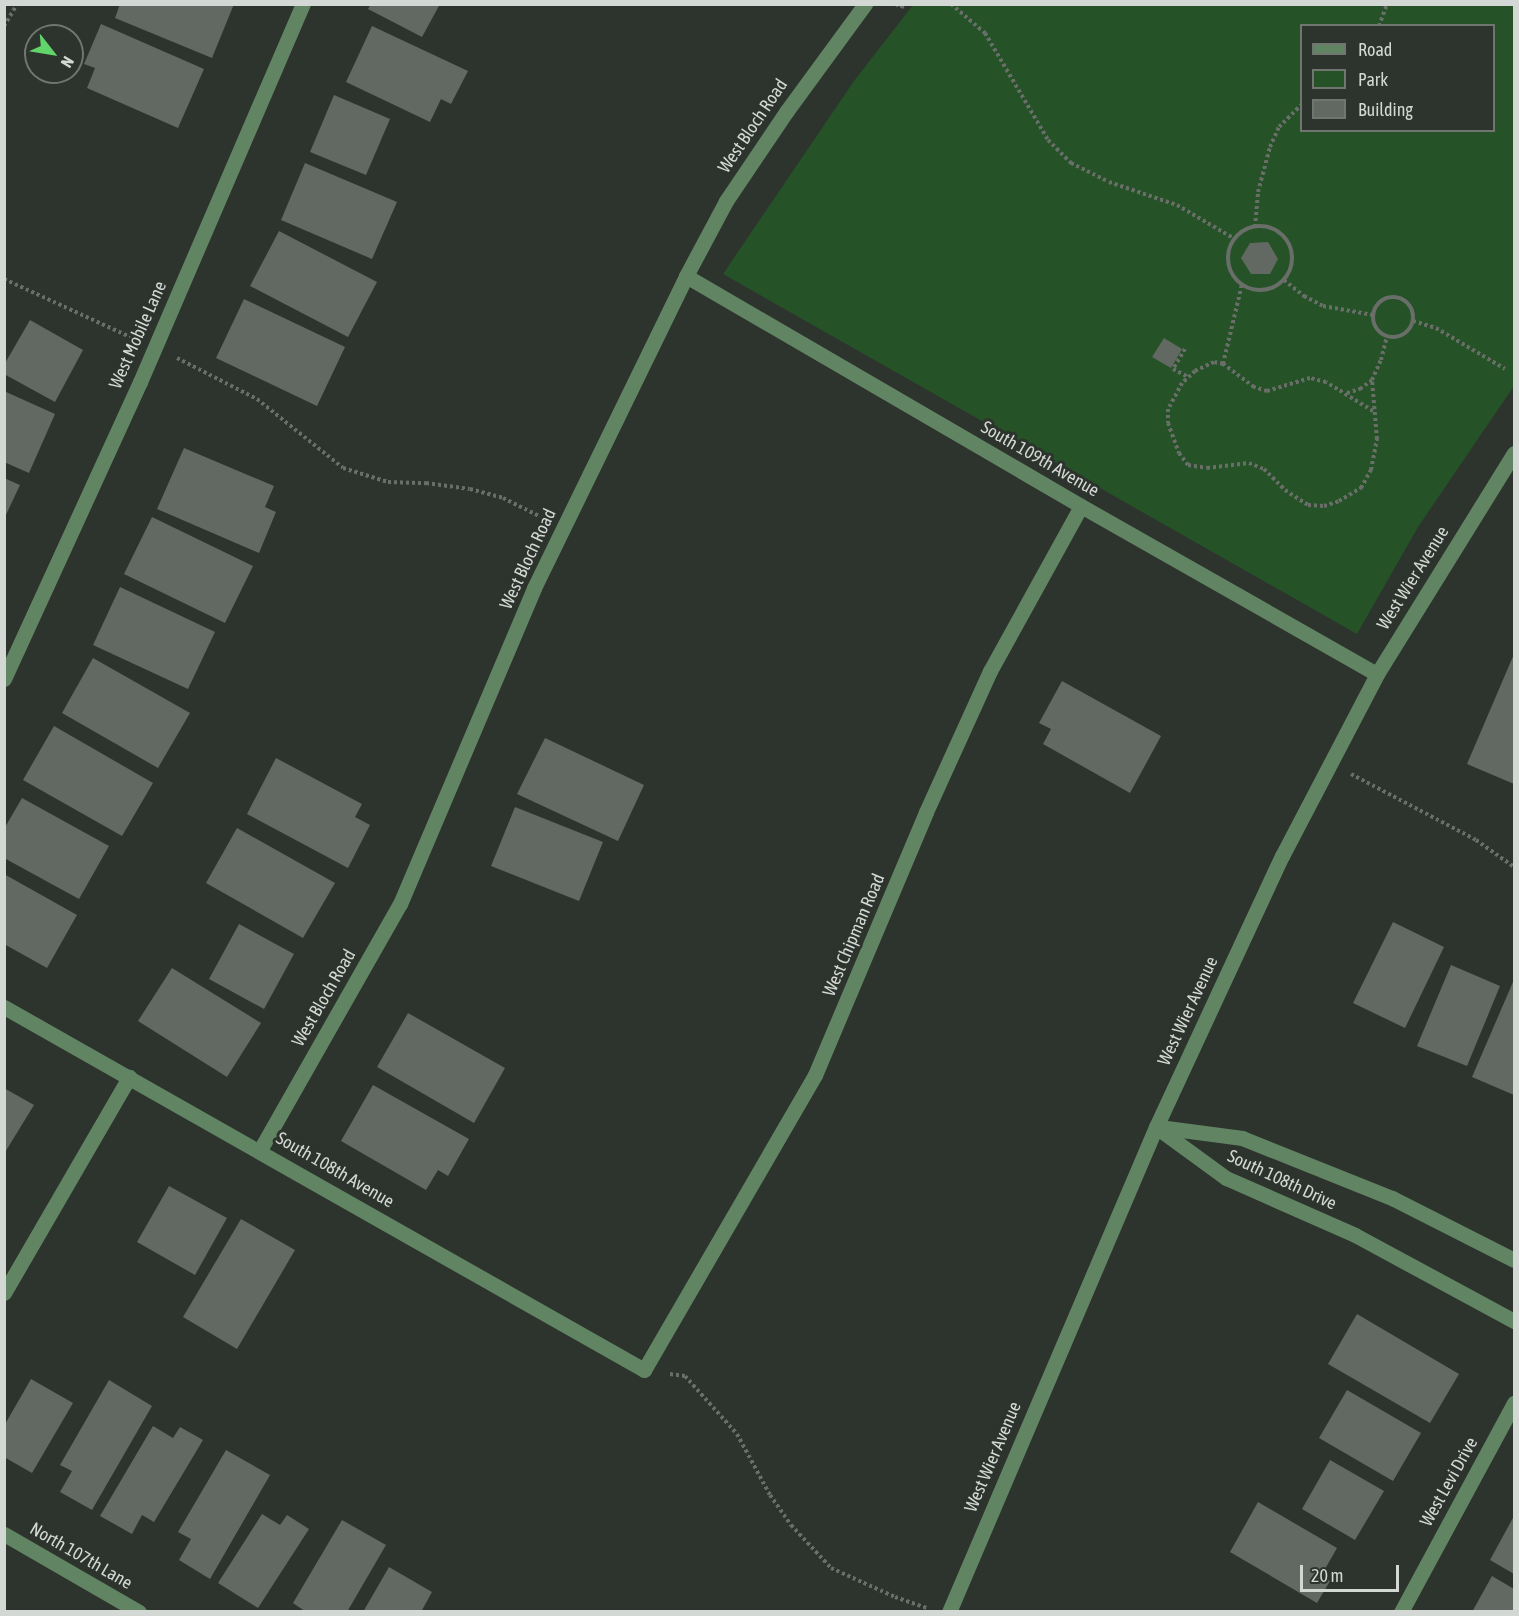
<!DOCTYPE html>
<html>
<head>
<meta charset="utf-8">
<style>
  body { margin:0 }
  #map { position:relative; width:1519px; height:1616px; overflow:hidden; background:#2d332d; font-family:"Asap Condensed",sans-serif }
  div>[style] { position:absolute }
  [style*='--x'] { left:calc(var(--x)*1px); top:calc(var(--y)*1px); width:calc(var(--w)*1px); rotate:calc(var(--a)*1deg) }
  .green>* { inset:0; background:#265228 }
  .building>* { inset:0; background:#626862 }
  .path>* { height:4px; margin-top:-2px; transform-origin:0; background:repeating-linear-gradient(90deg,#696e69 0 3px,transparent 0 6px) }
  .path>.ring { margin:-2px; padding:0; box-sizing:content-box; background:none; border:4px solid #696e69; border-radius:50% }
  .minor>* { height:15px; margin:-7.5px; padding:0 7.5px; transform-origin:7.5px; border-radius:7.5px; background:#618562 }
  span { translate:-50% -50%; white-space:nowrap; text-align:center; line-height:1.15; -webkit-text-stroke:6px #2d332d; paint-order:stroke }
  .street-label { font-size:18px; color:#d4d8d4 }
  .frame { position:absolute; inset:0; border:6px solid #d4d8d4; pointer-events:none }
  .legend { position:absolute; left:1300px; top:24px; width:195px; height:108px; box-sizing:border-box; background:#2d332d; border:2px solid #707570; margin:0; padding:8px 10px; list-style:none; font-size:18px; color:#d4d8d4 }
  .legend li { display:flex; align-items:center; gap:12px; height:30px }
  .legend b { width:30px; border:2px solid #707570 }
  .north { position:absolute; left:24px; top:24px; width:60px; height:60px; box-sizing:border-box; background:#2d332d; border:2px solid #707570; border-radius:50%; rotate:121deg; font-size:16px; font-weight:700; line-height:24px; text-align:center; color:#d4d8d4 }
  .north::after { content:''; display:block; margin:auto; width:21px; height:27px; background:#61d46a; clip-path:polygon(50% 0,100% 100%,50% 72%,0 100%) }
  .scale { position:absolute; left:1300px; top:1565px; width:99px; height:27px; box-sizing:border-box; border:3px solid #d4d8d4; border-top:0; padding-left:8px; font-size:18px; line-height:21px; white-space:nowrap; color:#d4d8d4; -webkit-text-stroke:4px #2d332d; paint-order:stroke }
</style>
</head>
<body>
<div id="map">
  <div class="green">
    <div style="clip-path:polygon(evenodd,913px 5px,1514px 5px,1514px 386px,1418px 527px,1357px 634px,723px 274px,854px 81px,913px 5px,1302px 26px,1494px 26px,1494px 130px,1302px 130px,1302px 26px)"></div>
  </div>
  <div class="building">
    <div style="clip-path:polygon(120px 4px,234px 4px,212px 58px,115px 18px)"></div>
    <div style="clip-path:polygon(371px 4px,440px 4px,422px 37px,368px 9px)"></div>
    <div style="clip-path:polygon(101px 24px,204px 69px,178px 128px,87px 88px,95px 68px,84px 64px)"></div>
    <div style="clip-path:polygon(372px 26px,468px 71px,451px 104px,441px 99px,430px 122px,346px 82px)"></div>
    <div style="clip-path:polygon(334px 95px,390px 119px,366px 175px,310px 152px)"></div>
    <div style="clip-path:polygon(305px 163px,397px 202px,372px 259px,281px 220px)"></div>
    <div style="clip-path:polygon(279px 231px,377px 282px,348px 337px,250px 286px)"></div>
    <div style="clip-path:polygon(1268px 242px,1278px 259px,1270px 274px,1251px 274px,1241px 258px,1250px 243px)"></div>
    <div style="clip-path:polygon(244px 299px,345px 347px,317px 406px,216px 358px)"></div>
    <div style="clip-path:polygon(30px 320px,83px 350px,55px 402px,4px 374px,4px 365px)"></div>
    <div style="clip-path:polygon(1164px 338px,1182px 349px,1171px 368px,1152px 357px)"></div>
    <div style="clip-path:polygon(4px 391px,55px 414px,29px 473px,4px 462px)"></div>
    <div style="clip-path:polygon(184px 448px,274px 486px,265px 507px,276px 512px,259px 553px,157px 509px)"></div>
    <div style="clip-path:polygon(4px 478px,20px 485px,4px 519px)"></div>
    <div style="clip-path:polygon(152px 517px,253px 566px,225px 623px,124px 574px)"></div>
    <div style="clip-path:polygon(120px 587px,215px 632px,188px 689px,93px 645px)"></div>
    <div style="clip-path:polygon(1514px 654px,1514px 784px,1467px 764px)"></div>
    <div style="clip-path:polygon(93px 658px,190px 713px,158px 768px,62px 713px)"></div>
    <div style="clip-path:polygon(1062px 681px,1161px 736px,1130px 793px,1043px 744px,1051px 729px,1039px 723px)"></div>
    <div style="clip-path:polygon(54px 726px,153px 783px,122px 836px,23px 780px)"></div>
    <div style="clip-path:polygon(545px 738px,644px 785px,618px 841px,517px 794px)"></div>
    <div style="clip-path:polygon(276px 758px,362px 804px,355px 817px,370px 825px,348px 868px,247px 814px)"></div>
    <div style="clip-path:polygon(22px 798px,109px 846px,79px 899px,4px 858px,4px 829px)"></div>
    <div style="clip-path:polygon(515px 807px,603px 842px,579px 901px,491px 866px)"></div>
    <div style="clip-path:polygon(237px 828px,335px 883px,303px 938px,206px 883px)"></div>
    <div style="clip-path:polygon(4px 874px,77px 915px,47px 968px,4px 944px)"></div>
    <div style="clip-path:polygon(1393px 922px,1444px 947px,1405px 1028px,1353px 1003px)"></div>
    <div style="clip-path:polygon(239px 924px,294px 954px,264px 1009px,209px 979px)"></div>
    <div style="clip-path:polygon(1451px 965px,1500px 986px,1467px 1066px,1417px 1046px)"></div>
    <div style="clip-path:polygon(172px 968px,261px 1023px,227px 1077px,138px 1021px)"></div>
    <div style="clip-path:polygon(1513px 982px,1514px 983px,1514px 1095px,1472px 1077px)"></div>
    <div style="clip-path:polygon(408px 1013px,505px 1068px,474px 1123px,377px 1067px)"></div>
    <div style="clip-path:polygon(373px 1085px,469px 1139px,448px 1176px,438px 1170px,426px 1190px,341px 1141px)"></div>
    <div style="clip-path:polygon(4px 1088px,34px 1105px,4px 1154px)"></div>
    <div style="clip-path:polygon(169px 1186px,227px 1218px,195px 1275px,137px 1242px)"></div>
    <div style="clip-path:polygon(241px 1219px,295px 1250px,237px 1349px,183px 1317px)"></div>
    <div style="clip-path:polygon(1357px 1314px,1459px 1374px,1430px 1423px,1328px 1364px)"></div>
    <div style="clip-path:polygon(31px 1379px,73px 1403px,32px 1473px,4px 1457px,4px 1426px)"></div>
    <div style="clip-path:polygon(109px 1380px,152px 1406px,92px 1510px,60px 1492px,72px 1471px,60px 1465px)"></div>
    <div style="clip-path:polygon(1347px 1390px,1421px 1433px,1393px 1481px,1319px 1438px)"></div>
    <div style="clip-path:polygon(153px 1426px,173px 1438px,180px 1427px,203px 1440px,154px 1522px,142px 1515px,132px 1534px,100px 1516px)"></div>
    <div style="clip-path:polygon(226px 1450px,270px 1475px,210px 1579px,179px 1560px,191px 1539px,178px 1532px)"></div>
    <div style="clip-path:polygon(1330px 1460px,1384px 1491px,1355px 1540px,1302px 1509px)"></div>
    <div style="clip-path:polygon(1258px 1502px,1337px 1548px,1321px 1576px,1330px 1581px,1317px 1603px,1230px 1552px)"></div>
    <div style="clip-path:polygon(262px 1514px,280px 1525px,287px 1515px,309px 1529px,258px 1608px,218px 1583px)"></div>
    <div style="clip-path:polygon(1514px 1516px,1514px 1574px,1490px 1560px)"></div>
    <div style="clip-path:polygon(342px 1520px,386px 1545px,347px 1612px,306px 1612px,293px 1603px)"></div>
    <div style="clip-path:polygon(389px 1567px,432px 1592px,421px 1612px,363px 1612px)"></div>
    <div style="clip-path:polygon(1492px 1576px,1514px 1589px,1514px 1612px,1472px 1612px)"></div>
  </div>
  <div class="path">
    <div style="--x:896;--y:4;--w:6;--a:39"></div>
    <div style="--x:901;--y:8;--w:5;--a:-53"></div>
    <div style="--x:951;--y:4;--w:45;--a:40.5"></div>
    <div style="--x:985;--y:33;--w:124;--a:59.5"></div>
    <div style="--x:1048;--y:140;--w:33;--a:45"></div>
    <div style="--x:1071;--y:163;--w:42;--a:26.6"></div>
    <div style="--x:1109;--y:182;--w:72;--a:18.7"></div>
    <div style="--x:1177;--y:205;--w:67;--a:30.4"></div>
    <div style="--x:4;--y:26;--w:26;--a:-59"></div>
    <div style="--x:1379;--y:26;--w:23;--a:-70"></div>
    <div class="ring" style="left:1228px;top:226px;width:60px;height:60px"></div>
    <div style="--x:1255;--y:227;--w:35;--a:-85"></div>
    <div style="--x:1258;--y:192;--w:47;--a:-75.1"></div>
    <div style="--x:1270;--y:147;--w:22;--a:-66"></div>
    <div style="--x:1279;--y:127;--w:33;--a:-45"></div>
    <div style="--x:4;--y:279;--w:141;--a:24.7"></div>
    <div style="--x:1284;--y:280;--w:26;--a:39"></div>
    <div style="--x:1304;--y:296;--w:21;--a:28"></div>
    <div style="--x:1323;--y:306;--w:51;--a:10.2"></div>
    <div class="ring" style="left:1373px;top:297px;width:36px;height:36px"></div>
    <div style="--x:1413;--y:321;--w:24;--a:17"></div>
    <div style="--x:1436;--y:328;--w:80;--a:30.7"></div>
    <div style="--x:1185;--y:349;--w:23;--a:121"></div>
    <div style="--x:1173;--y:369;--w:17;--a:28"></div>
    <div style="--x:177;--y:358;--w:90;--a:27.1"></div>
    <div style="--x:257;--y:399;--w:110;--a:38.7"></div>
    <div style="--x:343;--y:468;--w:47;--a:17.3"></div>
    <div style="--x:388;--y:482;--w:38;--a:2"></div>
    <div style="--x:426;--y:483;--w:44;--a:7.8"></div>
    <div style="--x:470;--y:489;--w:34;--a:15"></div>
    <div style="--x:503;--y:498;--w:42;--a:26.6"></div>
    <div style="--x:1223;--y:364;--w:82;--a:-76.6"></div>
    <div style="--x:1347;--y:393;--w:14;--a:-17"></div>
    <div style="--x:1360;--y:389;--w:15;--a:-37"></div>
    <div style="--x:1373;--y:411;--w:55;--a:-148.3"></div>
    <div style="--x:1326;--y:382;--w:16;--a:-166"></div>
    <div style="--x:1310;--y:378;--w:45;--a:163.2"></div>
    <div style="--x:1267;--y:391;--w:14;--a:-163"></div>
    <div style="--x:1254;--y:387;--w:39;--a:-143"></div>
    <div style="--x:1223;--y:364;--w:9;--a:-167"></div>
    <div style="--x:1214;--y:362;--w:21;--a:155"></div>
    <div style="--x:1195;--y:371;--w:18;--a:137"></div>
    <div style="--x:1182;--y:383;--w:30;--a:118"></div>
    <div style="--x:1168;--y:409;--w:14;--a:90"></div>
    <div style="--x:1168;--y:423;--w:32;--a:70"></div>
    <div style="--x:1179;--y:453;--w:15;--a:53"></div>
    <div style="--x:1188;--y:465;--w:19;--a:9"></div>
    <div style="--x:1207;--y:468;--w:42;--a:-6.8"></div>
    <div style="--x:1249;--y:463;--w:16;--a:22"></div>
    <div style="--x:1264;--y:469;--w:30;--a:45"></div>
    <div style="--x:1285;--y:490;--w:27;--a:33"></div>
    <div style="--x:1308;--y:505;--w:16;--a:4"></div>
    <div style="--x:1324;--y:506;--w:16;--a:-18"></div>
    <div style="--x:1339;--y:501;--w:26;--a:-31"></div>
    <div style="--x:1361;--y:488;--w:21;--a:-61"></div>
    <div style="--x:1371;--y:470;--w:32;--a:-79"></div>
    <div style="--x:1377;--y:439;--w:59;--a:-94.8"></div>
    <div style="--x:1372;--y:380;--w:22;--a:-66"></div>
    <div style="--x:1381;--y:360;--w:25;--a:-76"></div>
    <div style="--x:1351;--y:774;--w:141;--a:27.8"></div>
    <div style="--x:1476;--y:840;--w:47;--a:35.4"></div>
    <div style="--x:670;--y:1374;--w:15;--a:8"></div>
    <div style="--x:685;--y:1376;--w:78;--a:48.1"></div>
    <div style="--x:737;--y:1434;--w:69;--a:61.6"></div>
    <div style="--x:770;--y:1495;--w:37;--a:55"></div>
    <div style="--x:791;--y:1525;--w:59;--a:47.1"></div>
    <div style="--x:831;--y:1568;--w:70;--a:24.4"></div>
    <div style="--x:895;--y:1597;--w:34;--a:19"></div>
  </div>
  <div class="minor">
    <div style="--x:686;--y:276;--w:457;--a:30.2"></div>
    <div style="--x:1081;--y:506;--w:340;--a:29.6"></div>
    <div style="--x:4;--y:679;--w:327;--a:-65.4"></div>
    <div style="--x:140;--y:382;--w:412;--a:-66.7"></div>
    <div style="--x:4;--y:1007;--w:736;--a:29.56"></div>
    <div style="--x:644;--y:1370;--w:341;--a:-59.9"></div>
    <div style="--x:815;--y:1075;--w:285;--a:-67.1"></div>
    <div style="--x:926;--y:812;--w:155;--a:-65.6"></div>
    <div style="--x:990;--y:671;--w:188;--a:-61.1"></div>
    <div style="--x:1156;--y:1127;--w:87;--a:36.1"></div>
    <div style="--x:1226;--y:1178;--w:141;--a:23.8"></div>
    <div style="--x:1355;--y:1235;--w:181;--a:28.4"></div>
    <div style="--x:1159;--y:1127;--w:84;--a:7.5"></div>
    <div style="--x:1242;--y:1138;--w:162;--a:21.8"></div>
    <div style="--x:1392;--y:1198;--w:137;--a:26.9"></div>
    <div style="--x:260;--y:1150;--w:283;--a:-60.4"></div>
    <div style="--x:400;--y:904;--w:343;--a:-67"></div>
    <div style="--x:534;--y:588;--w:347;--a:-64"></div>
    <div style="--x:686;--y:276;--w:85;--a:-61.9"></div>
    <div style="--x:726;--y:201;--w:107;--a:-56"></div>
    <div style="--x:786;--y:112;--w:134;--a:-53.8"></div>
    <div style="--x:4;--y:1293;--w:250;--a:-59.9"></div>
    <div style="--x:4;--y:1534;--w:156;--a:30"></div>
    <div style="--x:949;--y:1612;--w:527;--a:-66.89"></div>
    <div style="--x:1156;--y:1127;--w:299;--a:-65.1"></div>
    <div style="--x:1282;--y:856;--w:205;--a:-62.4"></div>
    <div style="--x:1377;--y:674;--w:260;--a:-58.2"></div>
    <div style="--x:1401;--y:1612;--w:238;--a:-61.6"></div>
  </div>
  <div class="street-label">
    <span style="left:753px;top:126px;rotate:-56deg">West Bloch Road</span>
    <span style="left:138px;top:335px;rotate:-66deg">West Mobile Lane</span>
    <span style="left:1040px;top:459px;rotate:30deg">South 109th Avenue</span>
    <span style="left:528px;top:559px;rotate:-65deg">West Bloch Road</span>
    <span style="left:1413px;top:578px;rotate:-58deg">West Wier Avenue</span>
    <span style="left:854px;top:935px;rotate:-67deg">West Chipman Road</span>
    <span style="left:324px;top:998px;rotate:-60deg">West Bloch Road</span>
    <span style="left:1188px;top:1011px;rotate:-65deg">West Wier Avenue</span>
    <span style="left:335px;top:1170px;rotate:30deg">South 108th Avenue</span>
    <span style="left:1282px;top:1180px;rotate:25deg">South 108th Drive</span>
    <span style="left:993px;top:1457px;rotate:-67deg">West Wier Avenue</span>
    <span style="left:1449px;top:1482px;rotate:-61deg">West Levi Drive</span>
    <span style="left:81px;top:1556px;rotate:30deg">North 107th Lane</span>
  </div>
  <div class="frame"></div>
  <ul class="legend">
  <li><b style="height:8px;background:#618562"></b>Road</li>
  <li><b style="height:16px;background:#265228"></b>Park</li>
  <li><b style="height:16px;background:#626862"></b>Building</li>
  </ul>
  <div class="north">N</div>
  <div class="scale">20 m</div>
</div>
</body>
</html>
